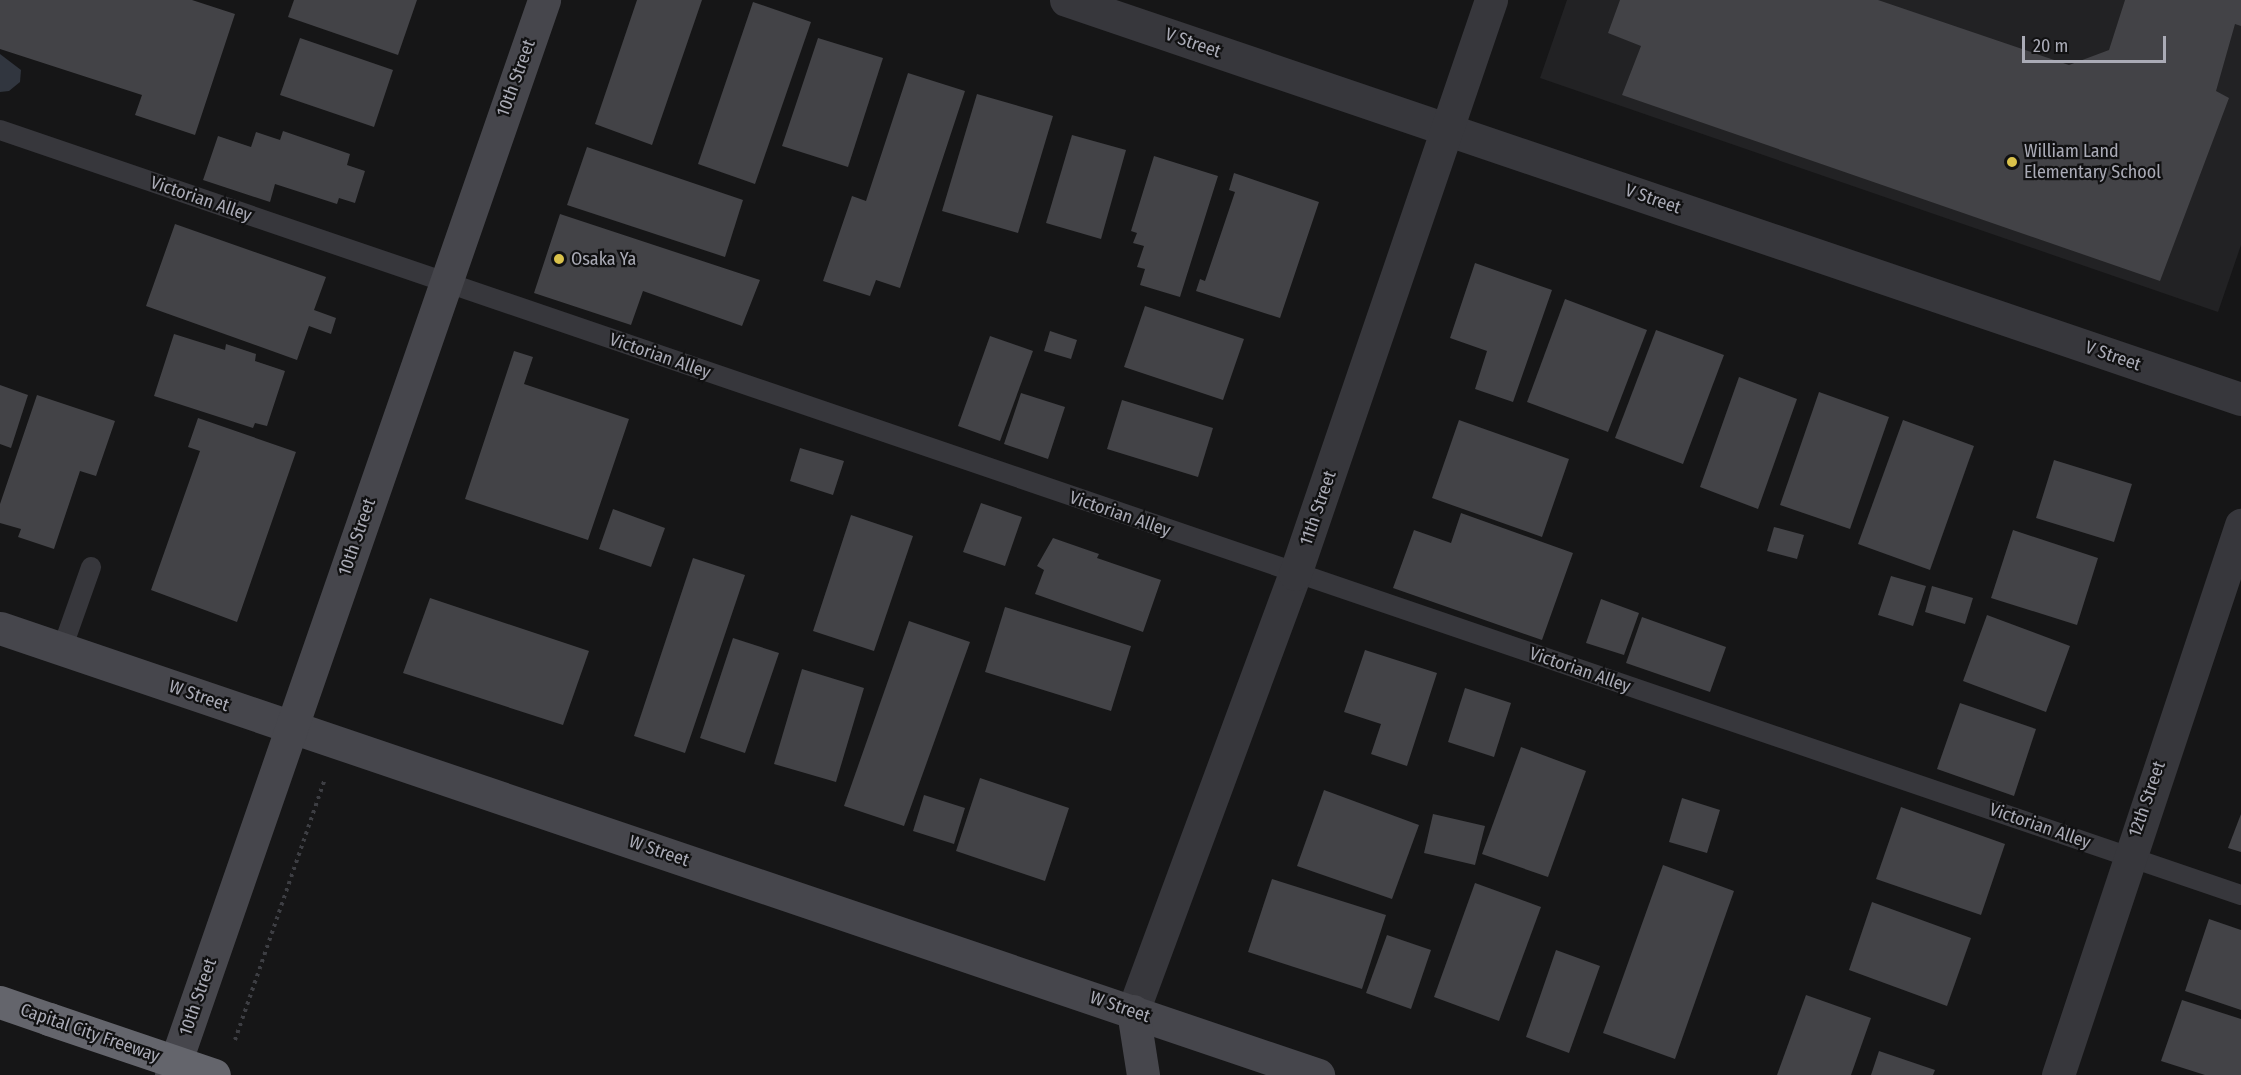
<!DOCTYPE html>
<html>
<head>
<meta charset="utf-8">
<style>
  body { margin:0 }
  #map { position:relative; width:2241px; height:1075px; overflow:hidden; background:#161617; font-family:"Fira Sans Condensed",sans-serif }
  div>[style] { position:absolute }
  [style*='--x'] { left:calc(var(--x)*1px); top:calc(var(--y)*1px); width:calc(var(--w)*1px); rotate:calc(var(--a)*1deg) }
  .built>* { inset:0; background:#222224 }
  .water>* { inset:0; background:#31363f }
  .building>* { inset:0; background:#434347 }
  .path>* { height:4px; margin-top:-2px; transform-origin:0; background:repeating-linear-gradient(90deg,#3d3e43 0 3px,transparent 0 7.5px) }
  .lane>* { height:20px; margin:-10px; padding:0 10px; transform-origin:10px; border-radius:10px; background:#37373c }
  .street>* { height:33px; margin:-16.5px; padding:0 16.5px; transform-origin:16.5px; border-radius:16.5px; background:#37373c }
  .secondary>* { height:33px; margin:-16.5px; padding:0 16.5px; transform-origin:16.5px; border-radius:16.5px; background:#46464c }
  .highway>* { height:33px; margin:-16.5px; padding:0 16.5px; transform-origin:16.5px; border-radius:16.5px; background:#64656c }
  .highway-bridge>* { height:33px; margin:-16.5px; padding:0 16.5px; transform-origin:16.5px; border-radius:16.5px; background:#64656c }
  .dots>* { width:16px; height:16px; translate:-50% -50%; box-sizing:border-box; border:3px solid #111112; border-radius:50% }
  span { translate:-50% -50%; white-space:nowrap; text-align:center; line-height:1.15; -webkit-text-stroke:4.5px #111112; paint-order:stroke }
  .street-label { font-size:18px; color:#aaabb6 }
  .poi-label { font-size:18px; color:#aaabb6 }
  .left { translate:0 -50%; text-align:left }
  .scale { position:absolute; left:2022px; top:36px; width:144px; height:27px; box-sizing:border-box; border:3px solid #aaabb6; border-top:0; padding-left:8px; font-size:18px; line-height:21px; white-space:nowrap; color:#aaabb6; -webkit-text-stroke:4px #111112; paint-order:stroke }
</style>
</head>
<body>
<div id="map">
  <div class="built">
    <div style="clip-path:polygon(1567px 0,2241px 0,2241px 245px,2218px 312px,1540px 78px)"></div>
  </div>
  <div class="water">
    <div style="clip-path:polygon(0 54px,21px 70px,20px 82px,9px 91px,0 92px)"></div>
  </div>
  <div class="building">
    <div style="clip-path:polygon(0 0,192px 0,235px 14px,195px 135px,135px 115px,142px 95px,0 49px)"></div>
    <div style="clip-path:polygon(294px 0,417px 0,398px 55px,288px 17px)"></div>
    <div style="clip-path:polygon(637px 0,702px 0,652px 145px,595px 124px)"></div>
    <div style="clip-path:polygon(1620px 0,1878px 0,2069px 65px,2109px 50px,2125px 0,2241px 0,2241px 26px,2235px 24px,2216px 91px,2229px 98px,2160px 281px,1622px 95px,1641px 46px,1608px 33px)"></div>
    <div style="clip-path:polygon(753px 2px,811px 22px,755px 184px,698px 164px)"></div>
    <div style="clip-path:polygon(300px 38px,393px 70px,374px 127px,280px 95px)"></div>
    <div style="clip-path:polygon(818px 38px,883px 58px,848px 167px,782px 146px)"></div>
    <div style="clip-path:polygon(908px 73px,965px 91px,900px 288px,876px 280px,870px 296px,823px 281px,852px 196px,866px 201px)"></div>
    <div style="clip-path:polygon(977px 94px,1053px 116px,1018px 233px,942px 211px)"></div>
    <div style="clip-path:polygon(283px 131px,350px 154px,347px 165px,365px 171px,355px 203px,339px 198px,337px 204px,275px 184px,270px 202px,203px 180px,218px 136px,251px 147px,256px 132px,280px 140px)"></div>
    <div style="clip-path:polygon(1072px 135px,1126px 150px,1101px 239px,1046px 223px)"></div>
    <div style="clip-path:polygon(587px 147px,743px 200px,725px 257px,567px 205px)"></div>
    <div style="clip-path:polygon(1154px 156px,1218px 176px,1180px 297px,1140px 285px,1145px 269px,1137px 267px,1144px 246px,1133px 243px,1137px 233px,1131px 231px)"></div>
    <div style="clip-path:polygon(1234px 173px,1319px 202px,1280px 318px,1196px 291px,1200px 279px,1205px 281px,1235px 192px,1229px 190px)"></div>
    <div style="clip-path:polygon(560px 214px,760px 280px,742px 326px,643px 291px,631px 325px,534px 293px)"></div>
    <div style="clip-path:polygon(175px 224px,326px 277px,314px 310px,336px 318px,331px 334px,309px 326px,297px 360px,146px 306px)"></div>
    <div style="clip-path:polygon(1475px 263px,1552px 290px,1513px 402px,1475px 389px,1487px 351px,1450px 338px)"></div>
    <div style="clip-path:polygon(1565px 299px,1647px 330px,1608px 432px,1527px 402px)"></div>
    <div style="clip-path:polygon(1145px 306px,1244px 339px,1223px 400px,1124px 367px)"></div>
    <div style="clip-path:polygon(1656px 330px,1724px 355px,1683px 464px,1615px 438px)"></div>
    <div style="clip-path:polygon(1050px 331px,1077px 340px,1071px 359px,1044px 351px)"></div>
    <div style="clip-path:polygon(174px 334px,225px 350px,226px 344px,256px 354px,255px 361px,285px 371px,267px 426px,255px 423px,253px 428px,154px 396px)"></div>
    <div style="clip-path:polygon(990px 336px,1033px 351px,1000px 441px,958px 426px)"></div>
    <div style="clip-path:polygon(514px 351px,533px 357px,524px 384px,629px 419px,588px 540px,465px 499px)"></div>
    <div style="clip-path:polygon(1739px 377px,1797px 399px,1758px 509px,1700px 487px)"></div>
    <div style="clip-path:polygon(0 385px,28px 395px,11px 448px,0 444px)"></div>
    <div style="clip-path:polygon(1819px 392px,1889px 417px,1850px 529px,1780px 505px)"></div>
    <div style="clip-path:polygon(1021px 393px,1065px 407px,1048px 459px,1004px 444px)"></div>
    <div style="clip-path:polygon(37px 395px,115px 421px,96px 476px,80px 471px,54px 549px,18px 537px,21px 529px,0 523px,0 504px)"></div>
    <div style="clip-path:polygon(1122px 400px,1213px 428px,1198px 477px,1107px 449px)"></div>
    <div style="clip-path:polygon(198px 418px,296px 452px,237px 622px,151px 590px,200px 451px,188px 447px)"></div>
    <div style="clip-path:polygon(1459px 420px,1569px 459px,1542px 537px,1432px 498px)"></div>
    <div style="clip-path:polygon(1903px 420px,1974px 446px,1930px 570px,1858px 544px)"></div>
    <div style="clip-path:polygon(800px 448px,844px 461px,833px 495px,790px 481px)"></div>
    <div style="clip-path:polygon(2054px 460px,2132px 484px,2114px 542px,2036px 518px)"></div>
    <div style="clip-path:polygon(981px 503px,1022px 517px,1005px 566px,963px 552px)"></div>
    <div style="clip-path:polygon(613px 509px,665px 528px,651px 567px,599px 549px)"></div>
    <div style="clip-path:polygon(1461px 513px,1573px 553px,1542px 640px,1393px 588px,1414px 530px,1451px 543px)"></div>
    <div style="clip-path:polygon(851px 515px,913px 536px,874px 651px,813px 631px)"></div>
    <div style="clip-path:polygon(1774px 527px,1804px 535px,1797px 559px,1767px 551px)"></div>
    <div style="clip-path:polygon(2013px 530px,2098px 558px,2077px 625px,1991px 598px)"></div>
    <div style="clip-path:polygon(1053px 538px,1099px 554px,1097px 558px,1161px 580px,1143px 632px,1035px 594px,1044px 570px,1037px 566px)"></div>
    <div style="clip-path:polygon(693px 558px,745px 575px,685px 753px,634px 736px)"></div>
    <div style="clip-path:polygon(1891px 576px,1926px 586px,1913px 626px,1878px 615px)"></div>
    <div style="clip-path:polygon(1932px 586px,1973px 598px,1965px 624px,1925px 612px)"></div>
    <div style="clip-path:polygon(430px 598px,589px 651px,563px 725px,403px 673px)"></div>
    <div style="clip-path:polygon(1601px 599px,1639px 613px,1624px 655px,1586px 643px)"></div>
    <div style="clip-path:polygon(1005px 607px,1131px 646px,1111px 711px,985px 672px)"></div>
    <div style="clip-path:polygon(1987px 615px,2070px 646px,2046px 712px,1963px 681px)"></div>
    <div style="clip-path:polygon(1642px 617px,1726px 647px,1710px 692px,1626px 663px)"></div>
    <div style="clip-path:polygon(909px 621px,970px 642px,904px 826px,844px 806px)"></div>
    <div style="clip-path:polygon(733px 638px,779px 653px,745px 753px,700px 738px)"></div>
    <div style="clip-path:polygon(1365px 650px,1437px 673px,1407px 766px,1371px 754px,1381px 724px,1344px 712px)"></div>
    <div style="clip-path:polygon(802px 669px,864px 688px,836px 782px,774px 764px)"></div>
    <div style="clip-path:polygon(1465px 688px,1511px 703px,1494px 757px,1448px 742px)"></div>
    <div style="clip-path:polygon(1960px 703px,2036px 729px,2014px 796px,1937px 769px)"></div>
    <div style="clip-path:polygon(1521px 747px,1586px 771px,1548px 877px,1482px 854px)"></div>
    <div style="clip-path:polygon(980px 778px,1069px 808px,1045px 881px,956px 851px)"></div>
    <div style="clip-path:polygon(1324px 790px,1419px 825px,1392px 899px,1297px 866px)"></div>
    <div style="clip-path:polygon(924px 795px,965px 808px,954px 844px,913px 831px)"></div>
    <div style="clip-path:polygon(1682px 798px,1720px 810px,1707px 853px,1669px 842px)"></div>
    <div style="clip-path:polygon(1901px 807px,2005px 844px,1981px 915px,1876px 879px)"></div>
    <div style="clip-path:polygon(1433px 814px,1485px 826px,1475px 865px,1424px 853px)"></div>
    <div style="clip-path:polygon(2241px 814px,2241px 852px,2228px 848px)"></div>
    <div style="clip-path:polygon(1663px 865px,1734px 891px,1675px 1059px,1603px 1033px)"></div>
    <div style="clip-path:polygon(1272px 879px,1386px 915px,1362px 989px,1248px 952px)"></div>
    <div style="clip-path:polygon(1475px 883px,1541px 907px,1499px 1021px,1434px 997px)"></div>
    <div style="clip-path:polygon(1872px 902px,1971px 938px,1947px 1006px,1849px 970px)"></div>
    <div style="clip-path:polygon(2209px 919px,2241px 930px,2241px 1010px,2185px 991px)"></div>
    <div style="clip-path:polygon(1387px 935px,1431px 950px,1411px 1009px,1366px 993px)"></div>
    <div style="clip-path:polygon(1556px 950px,1600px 966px,1569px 1053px,1526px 1037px)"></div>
    <div style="clip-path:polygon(1806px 995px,1871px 1018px,1851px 1075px,1777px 1075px)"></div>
    <div style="clip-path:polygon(2182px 1000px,2241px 1019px,2241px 1075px,2205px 1075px,2161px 1061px)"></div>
    <div style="clip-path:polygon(1879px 1051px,1935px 1070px,1933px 1075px,1871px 1075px)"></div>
  </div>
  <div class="path">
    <div style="--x:235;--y:1040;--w:274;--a:-71"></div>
  </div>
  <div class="lane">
    <div style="--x:0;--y:130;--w:2368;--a:18.85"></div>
    <div style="--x:62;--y:649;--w:87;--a:-70.5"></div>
  </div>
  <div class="street">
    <div style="--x:1066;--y:0;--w:1241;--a:18.76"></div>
    <div style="--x:1133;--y:1011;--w:466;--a:-69.7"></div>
    <div style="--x:1295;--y:574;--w:607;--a:-71.15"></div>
    <div style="--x:2058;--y:1075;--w:580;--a:-71.6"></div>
  </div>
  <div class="secondary">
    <div style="--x:0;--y:628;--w:1392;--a:18.73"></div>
    <div style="--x:1133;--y:1011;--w:65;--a:81.1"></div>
    <div style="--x:171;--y:1075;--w:1138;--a:-70.86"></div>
  </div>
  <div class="highway">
    <div style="--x:0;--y:1002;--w:52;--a:19.1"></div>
  </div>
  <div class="highway-bridge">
    <div style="--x:49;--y:1019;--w:174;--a:18.7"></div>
  </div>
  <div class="dots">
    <div style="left:2012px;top:162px;background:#dac24b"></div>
    <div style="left:559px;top:259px;background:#dac24b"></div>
  </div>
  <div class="street-label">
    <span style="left:1193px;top:43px;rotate:19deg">V Street</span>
    <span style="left:516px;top:78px;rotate:-70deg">10th Street</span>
    <span style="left:201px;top:199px;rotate:19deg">Victorian Alley</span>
    <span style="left:1653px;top:199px;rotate:19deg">V Street</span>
    <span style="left:660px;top:356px;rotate:19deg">Victorian Alley</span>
    <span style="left:2113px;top:356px;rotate:19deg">V Street</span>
    <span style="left:1318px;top:508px;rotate:-71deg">11th Street</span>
    <span style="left:1120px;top:514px;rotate:19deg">Victorian Alley</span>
    <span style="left:357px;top:537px;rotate:-71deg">10th Street</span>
    <span style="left:1580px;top:670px;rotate:19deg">Victorian Alley</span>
    <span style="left:199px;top:696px;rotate:19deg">W Street</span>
    <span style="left:2147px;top:799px;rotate:-71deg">12th Street</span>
    <span style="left:2040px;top:826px;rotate:19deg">Victorian Alley</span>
    <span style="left:659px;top:851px;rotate:19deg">W Street</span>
    <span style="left:198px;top:997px;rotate:-71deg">10th Street</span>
    <span style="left:1120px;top:1007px;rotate:19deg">W Street</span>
    <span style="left:90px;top:1033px;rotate:19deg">Capital City Freeway</span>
  </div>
  <div class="poi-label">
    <span class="left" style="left:2024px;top:162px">William Land<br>Elementary School</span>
    <span class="left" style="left:571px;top:259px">Osaka Ya</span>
  </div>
  <div class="scale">20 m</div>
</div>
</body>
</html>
